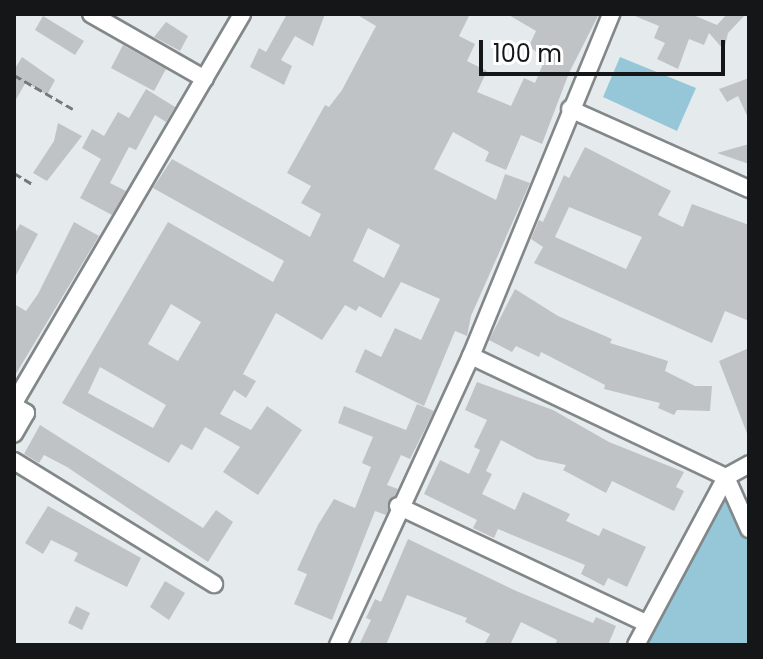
<!DOCTYPE html>
<html>
<head>
<meta charset="utf-8">
<style>
  body { margin:0 }
  #map { position:relative; width:763px; height:659px; overflow:hidden; background:#e5ebed; font-family:Poppins,sans-serif }
  div>[style] { position:absolute }
  [style*='--x'] { left:calc(var(--x)*1px); top:calc(var(--y)*1px); width:calc(var(--w)*1px); rotate:calc(var(--a)*1deg) }
  .green>* { inset:0; background:#96c7d8 }
  .building>* { inset:0; background:#bfc3c6 }
  .path>* { height:3px; margin-top:-1.5px; transform-origin:0; background:repeating-linear-gradient(90deg,#75797a 0 8px,transparent 0 12px) }
  .roads { filter:drop-shadow(2px 0 #828889) drop-shadow(-2px 0 #828889) drop-shadow(0 2px #828889) drop-shadow(0 -2px #828889) }
  .minor>* { height:16px; margin:-8px; padding:0 8px; transform-origin:8px; border-radius:8px; background:#fff }
  span { translate:-50% -50%; white-space:nowrap; text-align:center; line-height:1.15; -webkit-text-stroke:7px #fff; paint-order:stroke }
  .frame { position:absolute; inset:0; border:16px solid #141617; pointer-events:none }
  .scale { position:absolute; left:479px; top:40px; width:246px; height:36px; box-sizing:border-box; border:4px solid #141617; border-top:0; padding-left:10px; font-size:24px; line-height:28px; white-space:nowrap; color:#141617; -webkit-text-stroke:6px #fff; paint-order:stroke }
</style>
</head>
<body>
<div id="map">
  <div class="green">
    <div style="clip-path:polygon(620px 57px,696px 88px,677px 131px,603px 97px)"></div>
    <div style="clip-path:polygon(726px 477px,749px 529px,749px 645px,636px 645px)"></div>
  </div>
  <div class="building">
    <div style="clip-path:polygon(287px 14px,325px 14px,313px 46px,295px 36px,281px 60px,292px 66px,284px 85px,250px 67px,259px 48px,266px 52px)"></div>
    <div style="clip-path:polygon(evenodd,356px 14px,470px 14px,459px 36px,475px 44px,467px 61px,487px 71px,477px 92px,511px 106px,524px 78px,535px 83px,545px 59px,529px 46px,536px 31px,507px 14px,599px 14px,569px 73px,542px 144px,521px 135px,506px 170px,485px 161px,489px 152px,453px 132px,434px 169px,496px 200px,505px 174px,530px 183px,471px 316px,467px 336px,455px 331px,424px 406px,355px 372px,365px 349px,381px 357px,395px 328px,421px 340px,440px 299px,401px 282px,381px 318px,359px 306px,356px 311px,345px 305px,322px 340px,276px 313px,243px 374px,256px 381px,246px 398px,234px 390px,220px 414px,251px 430px,267px 406px,302px 430px,258px 495px,223px 472px,240px 447px,205px 427px,192px 450px,181px 444px,169px 463px,62px 403px,168px 222px,273px 282px,284px 261px,153px 188px,172px 159px,310px 237px,321px 214px,301px 203px,311px 186px,287px 173px,325px 105px,329px 107px,342px 90px,376px 26px,356px 14px,368px 228px,400px 245px,384px 278px,353px 261px,368px 228px,356px 14px,171px 304px,201px 322px,178px 361px,148px 344px,171px 304px,356px 14px,100px 367px,166px 405px,153px 428px,88px 393px,100px 367px)"></div>
    <div style="clip-path:polygon(630px 14px,691px 14px,717px 25px,727px 14px,746px 14px,728px 33px,724px 50px,709px 33px,704px 45px,689px 39px,678px 69px,657px 59px,665px 43px,654px 38px,659px 26px)"></div>
    <div style="clip-path:polygon(43px 16px,84px 41px,75px 55px,35px 30px)"></div>
    <div style="clip-path:polygon(166px 22px,188px 36px,180px 51px,154px 37px)"></div>
    <div style="clip-path:polygon(123px 45px,166px 69px,154px 91px,111px 68px)"></div>
    <div style="clip-path:polygon(22px 57px,55px 80px,47px 95px,26px 82px,14px 103px,14px 70px)"></div>
    <div style="clip-path:polygon(749px 78px,749px 120px,738px 96px,727px 102px,719px 89px)"></div>
    <div style="clip-path:polygon(146px 89px,175px 107px,166px 122px,155px 115px,136px 150px,129px 147px,110px 183px,126px 191px,112px 215px,80px 198px,101px 159px,82px 148px,92px 129px,104px 136px,118px 112px,129px 118px)"></div>
    <div style="clip-path:polygon(58px 123px,82px 136px,47px 181px,33px 173px,54px 141px)"></div>
    <div style="clip-path:polygon(749px 144px,749px 164px,717px 153px)"></div>
    <div style="clip-path:polygon(evenodd,585px 147px,671px 191px,658px 215px,683px 227px,692px 204px,749px 225px,749px 321px,725px 311px,712px 343px,534px 263px,543px 247px,531px 239px,539px 220px,543px 222px,564px 175px,569px 178px,585px 147px,569px 207px,642px 237px,626px 269px,555px 237px,569px 207px)"></div>
    <div style="clip-path:polygon(74px 222px,99px 236px,14px 377px,14px 304px,26px 311px,38px 294px)"></div>
    <div style="clip-path:polygon(20px 224px,38px 234px,14px 279px,14px 235px)"></div>
    <div style="clip-path:polygon(515px 289px,558px 316px,612px 339px,610px 343px,668px 361px,665px 371px,695px 386px,712px 386px,710px 411px,677px 410px,674px 415px,658px 408px,660px 403px,604px 389px,605px 385px,541px 352px,539px 357px,516px 346px,512px 352px,489px 340px)"></div>
    <div style="clip-path:polygon(749px 348px,749px 436px,748px 436px,719px 361px)"></div>
    <div style="clip-path:polygon(477px 382px,553px 410px,609px 442px,684px 472px,676px 487px,684px 491px,674px 511px,612px 481px,606px 493px,563px 470px,566px 465px,537px 459px,501px 440px,486px 471px,492px 474px,482px 494px,515px 510px,523px 492px,570px 514px,566px 521px,599px 536px,603px 528px,646px 547px,627px 587px,608px 578px,604px 586px,581px 574px,585px 565px,498px 529px,494px 538px,473px 528px,477px 520px,424px 494px,440px 460px,469px 474px,480px 450px,474px 447px,487px 420px,465px 410px)"></div>
    <div style="clip-path:polygon(417px 404px,434px 411px,410px 459px,401px 455px,387px 485px,398px 489px,386px 515px,375px 511px,332px 620px,294px 604px,307px 574px,297px 570px,318px 525px,334px 499px,355px 508px,371px 467px,362px 463px,373px 437px,338px 423px,344px 406px,406px 430px)"></div>
    <div style="clip-path:polygon(40px 425px,203px 528px,216px 510px,233px 522px,208px 562px,67px 467px,44px 455px,39px 463px,24px 454px)"></div>
    <div style="clip-path:polygon(48px 506px,141px 558px,127px 587px,74px 561px,78px 553px,51px 540px,43px 554px,25px 543px)"></div>
    <div style="clip-path:polygon(408px 539px,514px 590px,593px 623px,596px 617px,616px 626px,608px 645px,555px 645px,557px 640px,521px 622px,510px 645px,484px 645px,490px 634px,465px 622px,467px 618px,407px 595px,386px 645px,359px 645px,371px 620px,366px 618px,375px 599px,381px 602px)"></div>
    <div style="clip-path:polygon(165px 581px,185px 593px,169px 620px,150px 607px)"></div>
    <div style="clip-path:polygon(76px 606px,90px 613px,82px 630px,68px 623px)"></div>
  </div>
  <div class="path">
    <div style="--x:14;--y:75;--w:68;--a:30"></div>
    <div style="--x:14;--y:173;--w:23;--a:31"></div>
  </div>
  <div class="roads">
    <div class="minor">
      <div style="--x:91;--y:14;--w:131;--a:29.7"></div>
      <div style="--x:570;--y:109;--w:196;--a:24.1"></div>
      <div style="--x:471;--y:356;--w:282;--a:25.4"></div>
      <div style="--x:726;--y:477;--w:57;--a:66.1"></div>
      <div style="--x:14;--y:403;--w:451;--a:-59.6"></div>
      <div style="--x:14;--y:406;--w:14;--a:30"></div>
      <div style="--x:26;--y:413;--w:24;--a:120"></div>
      <div style="--x:14;--y:461;--w:235;--a:31.6"></div>
      <div style="--x:398;--y:506;--w:274;--a:25.3"></div>
      <div style="--x:338;--y:645;--w:318;--a:-65.3"></div>
      <div style="--x:471;--y:356;--w:370;--a:-67.7"></div>
      <div style="--x:636;--y:645;--w:191;--a:-61.8"></div>
      <div style="--x:726;--y:477;--w:26;--a:-29"></div>
    </div>
  </div>
  <div class="frame"></div>
  <div class="scale">100 m</div>
</div>
</body>
</html>
